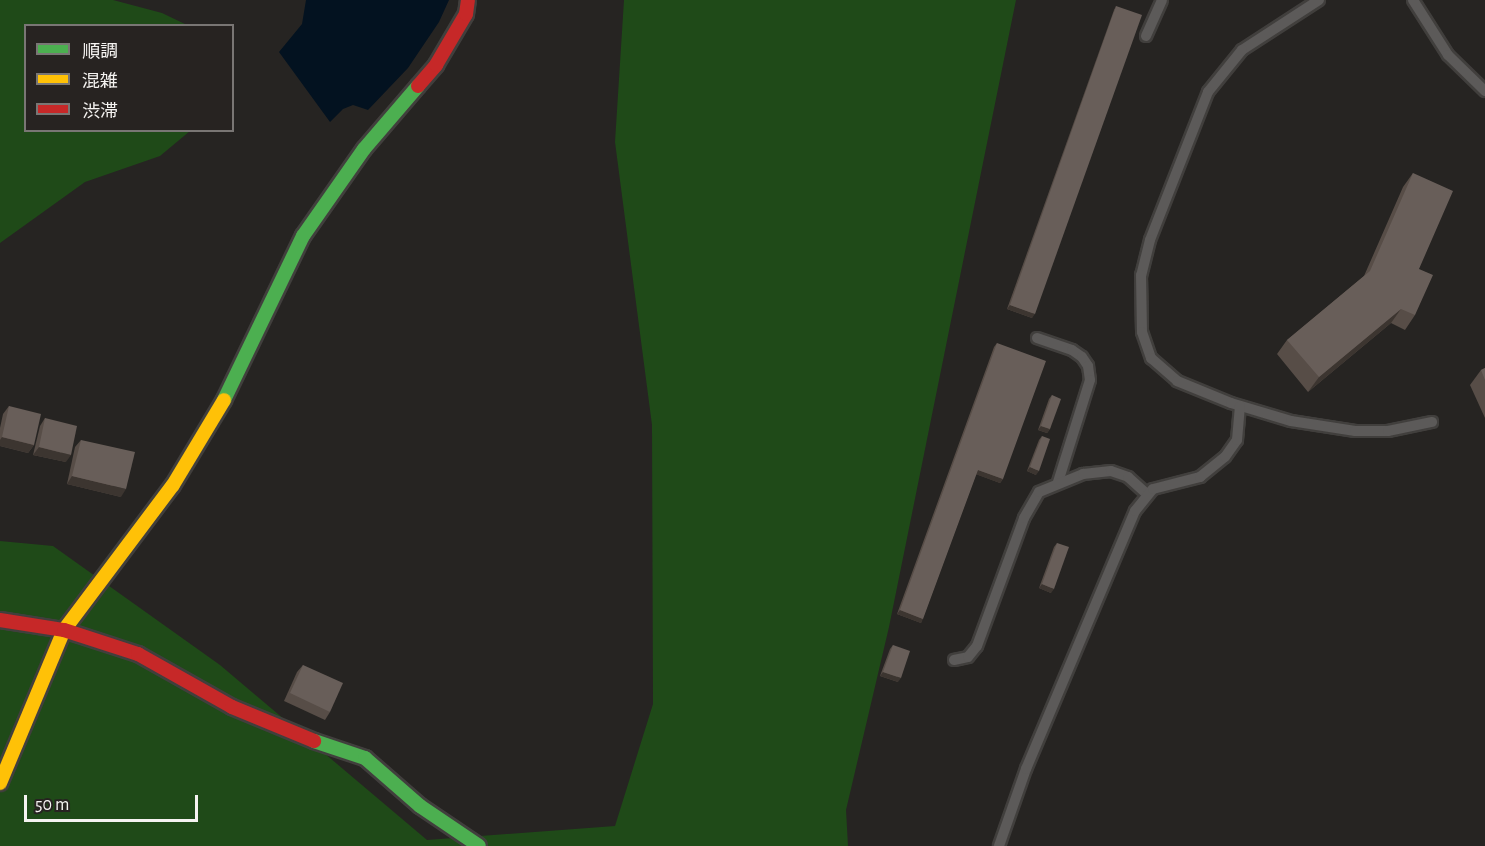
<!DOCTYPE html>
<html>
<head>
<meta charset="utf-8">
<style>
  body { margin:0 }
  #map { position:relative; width:1485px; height:846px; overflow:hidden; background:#262422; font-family:"Alegreya Sans","Noto Sans JP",sans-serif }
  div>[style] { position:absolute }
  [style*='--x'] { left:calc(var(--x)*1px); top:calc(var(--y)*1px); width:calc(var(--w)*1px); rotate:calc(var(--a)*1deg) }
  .green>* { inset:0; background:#1f4a18 }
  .water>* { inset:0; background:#031220 }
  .roads { filter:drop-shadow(2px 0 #413f3d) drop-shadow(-2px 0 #413f3d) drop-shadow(0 2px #413f3d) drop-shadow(0 -2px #413f3d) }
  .lane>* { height:10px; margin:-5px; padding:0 5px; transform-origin:5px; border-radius:5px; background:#5c5a59 }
  .fast>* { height:14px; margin:-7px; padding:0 7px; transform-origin:7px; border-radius:7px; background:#4caf50 }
  .slow>* { height:14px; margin:-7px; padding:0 7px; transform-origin:7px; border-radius:7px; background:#ffc107 }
  .jam>* { height:14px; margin:-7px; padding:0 7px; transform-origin:7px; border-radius:7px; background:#c62828 }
  .wall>* { inset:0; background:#574d47 }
  .shaded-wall>* { inset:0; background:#3c3530 }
  .building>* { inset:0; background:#685e59 }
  span { translate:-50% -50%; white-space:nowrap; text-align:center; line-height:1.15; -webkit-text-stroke:6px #272321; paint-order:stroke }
  .legend { position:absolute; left:24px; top:24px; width:210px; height:108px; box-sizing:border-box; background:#272321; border:2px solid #797674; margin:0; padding:8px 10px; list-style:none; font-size:18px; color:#f5f3f1 }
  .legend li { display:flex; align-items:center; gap:12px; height:30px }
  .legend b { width:30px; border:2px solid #797674 }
  .scale { position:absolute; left:24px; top:795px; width:174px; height:27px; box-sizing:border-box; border:3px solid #f5f3f1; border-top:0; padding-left:8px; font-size:18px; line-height:21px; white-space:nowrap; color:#f5f3f1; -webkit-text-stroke:4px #272321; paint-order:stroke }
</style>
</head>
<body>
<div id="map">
  <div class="green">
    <div style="clip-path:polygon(0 0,113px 0,162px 13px,187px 25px,26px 26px,26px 130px,190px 131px,160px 156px,85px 182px,0 243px)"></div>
    <div style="clip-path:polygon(624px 0,1016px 0,889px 627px,846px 810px,848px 846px,0 846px,0 541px,53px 546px,220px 665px,427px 840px,615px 826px,653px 704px,652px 425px,615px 142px)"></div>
  </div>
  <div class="water">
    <div style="clip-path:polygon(306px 0,449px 0,439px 22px,408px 68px,368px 110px,353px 105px,343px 109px,330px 122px,279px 52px,302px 24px)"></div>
  </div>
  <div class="roads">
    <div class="lane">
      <div style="--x:1319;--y:0;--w:92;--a:147"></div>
      <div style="--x:1242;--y:50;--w:54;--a:129"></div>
      <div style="--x:1208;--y:92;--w:159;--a:111.4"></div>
      <div style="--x:1150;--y:240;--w:36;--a:104"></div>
      <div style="--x:1141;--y:275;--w:57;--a:89"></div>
      <div style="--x:1142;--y:332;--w:28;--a:71"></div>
      <div style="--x:1151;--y:358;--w:35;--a:41"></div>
      <div style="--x:1177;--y:381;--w:58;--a:22.2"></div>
      <div style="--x:1231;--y:403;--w:63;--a:16.7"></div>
      <div style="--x:1291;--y:421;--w:65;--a:8.9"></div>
      <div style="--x:1355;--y:431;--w:33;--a:0"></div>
      <div style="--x:1388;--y:431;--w:45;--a:-11.6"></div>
      <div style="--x:1413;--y:0;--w:65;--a:57.5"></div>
      <div style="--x:1448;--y:55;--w:52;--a:44.2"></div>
      <div style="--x:1146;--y:36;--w:39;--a:-66"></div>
      <div style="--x:1037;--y:338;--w:37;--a:19"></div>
      <div style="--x:1072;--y:350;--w:12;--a:35"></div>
      <div style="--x:1082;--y:357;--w:11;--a:56"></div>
      <div style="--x:1088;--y:366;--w:14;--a:82"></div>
      <div style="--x:1090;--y:380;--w:107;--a:107.4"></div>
      <div style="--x:954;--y:660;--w:14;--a:-12"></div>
      <div style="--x:968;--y:657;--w:14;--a:-51"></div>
      <div style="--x:977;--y:646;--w:136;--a:-69.8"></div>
      <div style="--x:1024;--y:518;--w:30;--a:-60"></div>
      <div style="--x:1039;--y:492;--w:48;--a:-22.2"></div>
      <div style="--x:1083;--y:474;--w:28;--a:-6"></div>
      <div style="--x:1111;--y:471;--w:18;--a:19"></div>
      <div style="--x:1128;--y:477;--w:25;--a:42"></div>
      <div style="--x:999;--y:846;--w:82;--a:-70.7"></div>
      <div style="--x:1026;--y:769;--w:280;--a:-67.1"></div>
      <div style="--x:1135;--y:511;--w:28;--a:-51"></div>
      <div style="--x:1153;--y:489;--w:49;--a:-14.3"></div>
      <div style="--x:1200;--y:477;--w:32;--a:-39"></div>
      <div style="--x:1225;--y:457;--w:21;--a:-55"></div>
      <div style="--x:1237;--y:440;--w:34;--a:-85"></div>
    </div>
    <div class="fast">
      <div style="--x:224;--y:400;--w:182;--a:-64.3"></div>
      <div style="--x:303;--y:236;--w:106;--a:-55"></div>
      <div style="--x:364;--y:149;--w:83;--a:-49.4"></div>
      <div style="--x:314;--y:741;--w:54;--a:18.4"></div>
      <div style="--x:365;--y:758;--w:73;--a:41.1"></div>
      <div style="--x:420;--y:806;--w:71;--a:34.1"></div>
    </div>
    <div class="slow">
      <div style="--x:0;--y:783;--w:166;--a:-67.3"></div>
      <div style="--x:64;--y:630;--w:181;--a:-53.1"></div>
      <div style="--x:173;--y:485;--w:99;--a:-59"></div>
    </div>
    <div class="jam">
      <div style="--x:418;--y:86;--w:28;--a:-49"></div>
      <div style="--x:436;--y:65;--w:59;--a:-59.5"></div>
      <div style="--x:466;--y:14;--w:14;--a:-82"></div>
      <div style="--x:0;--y:620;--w:65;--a:8.9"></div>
      <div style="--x:64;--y:630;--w:78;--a:18"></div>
      <div style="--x:138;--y:654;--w:108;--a:29.4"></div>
      <div style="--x:232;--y:707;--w:89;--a:22.5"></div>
    </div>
  </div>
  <div class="wall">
    <div style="clip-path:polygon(1116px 6px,1032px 318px,1007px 309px,1114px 10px)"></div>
    <div style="clip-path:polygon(1413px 173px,1419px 269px,1415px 315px,1405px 330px,1391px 323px,1308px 392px,1277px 354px,1287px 340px,1364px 276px,1403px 187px)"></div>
    <div style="clip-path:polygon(997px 343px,1003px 479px,1000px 483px,976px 474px,921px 623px,897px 614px,994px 347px)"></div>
    <div style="clip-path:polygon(1485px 368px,1485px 418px,1470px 385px,1481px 370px)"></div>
    <div style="clip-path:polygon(1052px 395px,1050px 429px,1047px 433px,1038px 430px,1049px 399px)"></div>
    <div style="clip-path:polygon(9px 406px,34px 445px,28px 453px,0 446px,0 428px,3px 414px)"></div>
    <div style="clip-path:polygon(45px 418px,66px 462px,33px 455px,40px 426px)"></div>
    <div style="clip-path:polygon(1042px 436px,1036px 475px,1027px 471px,1039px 440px)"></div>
    <div style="clip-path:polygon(81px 440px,121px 497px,67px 484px,75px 447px)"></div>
    <div style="clip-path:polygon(1057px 543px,1051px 593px,1039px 588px,1054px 547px)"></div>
    <div style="clip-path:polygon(893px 645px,898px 682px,880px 676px,890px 649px)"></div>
    <div style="clip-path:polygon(303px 665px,330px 712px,325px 720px,284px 701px,297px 672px)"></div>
  </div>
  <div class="shaded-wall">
    <div style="clip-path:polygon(1010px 305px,1035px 314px,1032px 318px,1007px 309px)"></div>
    <div style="clip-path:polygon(1401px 309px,1391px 323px,1308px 392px,1319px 377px)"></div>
    <div style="clip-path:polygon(1041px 426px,1050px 429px,1047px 433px,1038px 430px)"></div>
    <div style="clip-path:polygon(2px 437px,34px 445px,28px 453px,0 446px,0 440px)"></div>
    <div style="clip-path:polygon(39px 447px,71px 455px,66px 462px,33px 455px)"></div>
    <div style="clip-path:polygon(1030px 467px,1039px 471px,1036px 475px,1027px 471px)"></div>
    <div style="clip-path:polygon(978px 470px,1003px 479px,1000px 483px,975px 474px)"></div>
    <div style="clip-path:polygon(72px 476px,126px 489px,121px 497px,67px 484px)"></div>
    <div style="clip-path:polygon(1042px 584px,1054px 589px,1051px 593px,1039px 588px)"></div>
    <div style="clip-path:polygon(900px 610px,923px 619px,921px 623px,897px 614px)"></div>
    <div style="clip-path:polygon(883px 672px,901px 678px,898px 682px,880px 676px)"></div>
  </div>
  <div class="building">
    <div style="clip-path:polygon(1116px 6px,1142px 15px,1035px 314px,1010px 305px)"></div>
    <div style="clip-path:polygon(1413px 173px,1453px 191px,1419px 269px,1433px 275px,1415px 315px,1401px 309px,1319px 377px,1287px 340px,1370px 271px)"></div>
    <div style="clip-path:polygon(997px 343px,1046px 361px,1003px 479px,978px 470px,923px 619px,900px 610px)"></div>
    <div style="clip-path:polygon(1485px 368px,1485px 380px,1481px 370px)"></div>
    <div style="clip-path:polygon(1052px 395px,1061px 399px,1050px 429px,1041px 426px)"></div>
    <div style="clip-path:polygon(9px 406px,41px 414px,34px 445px,2px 437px)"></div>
    <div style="clip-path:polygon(45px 418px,77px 426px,71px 455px,39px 447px)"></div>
    <div style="clip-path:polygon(1042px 436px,1050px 439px,1039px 471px,1030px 467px)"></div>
    <div style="clip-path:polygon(81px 440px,135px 452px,126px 489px,72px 476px)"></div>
    <div style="clip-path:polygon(1057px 543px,1069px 547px,1054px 589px,1042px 584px)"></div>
    <div style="clip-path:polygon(893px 645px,910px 651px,901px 678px,883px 672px)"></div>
    <div style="clip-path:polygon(303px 665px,343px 683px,330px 712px,290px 693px)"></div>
  </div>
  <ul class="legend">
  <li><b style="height:8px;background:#4caf50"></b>順調</li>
  <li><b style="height:8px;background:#ffc107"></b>混雑</li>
  <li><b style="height:8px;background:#c62828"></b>渋滞</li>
  </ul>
  <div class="scale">50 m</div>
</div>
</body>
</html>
